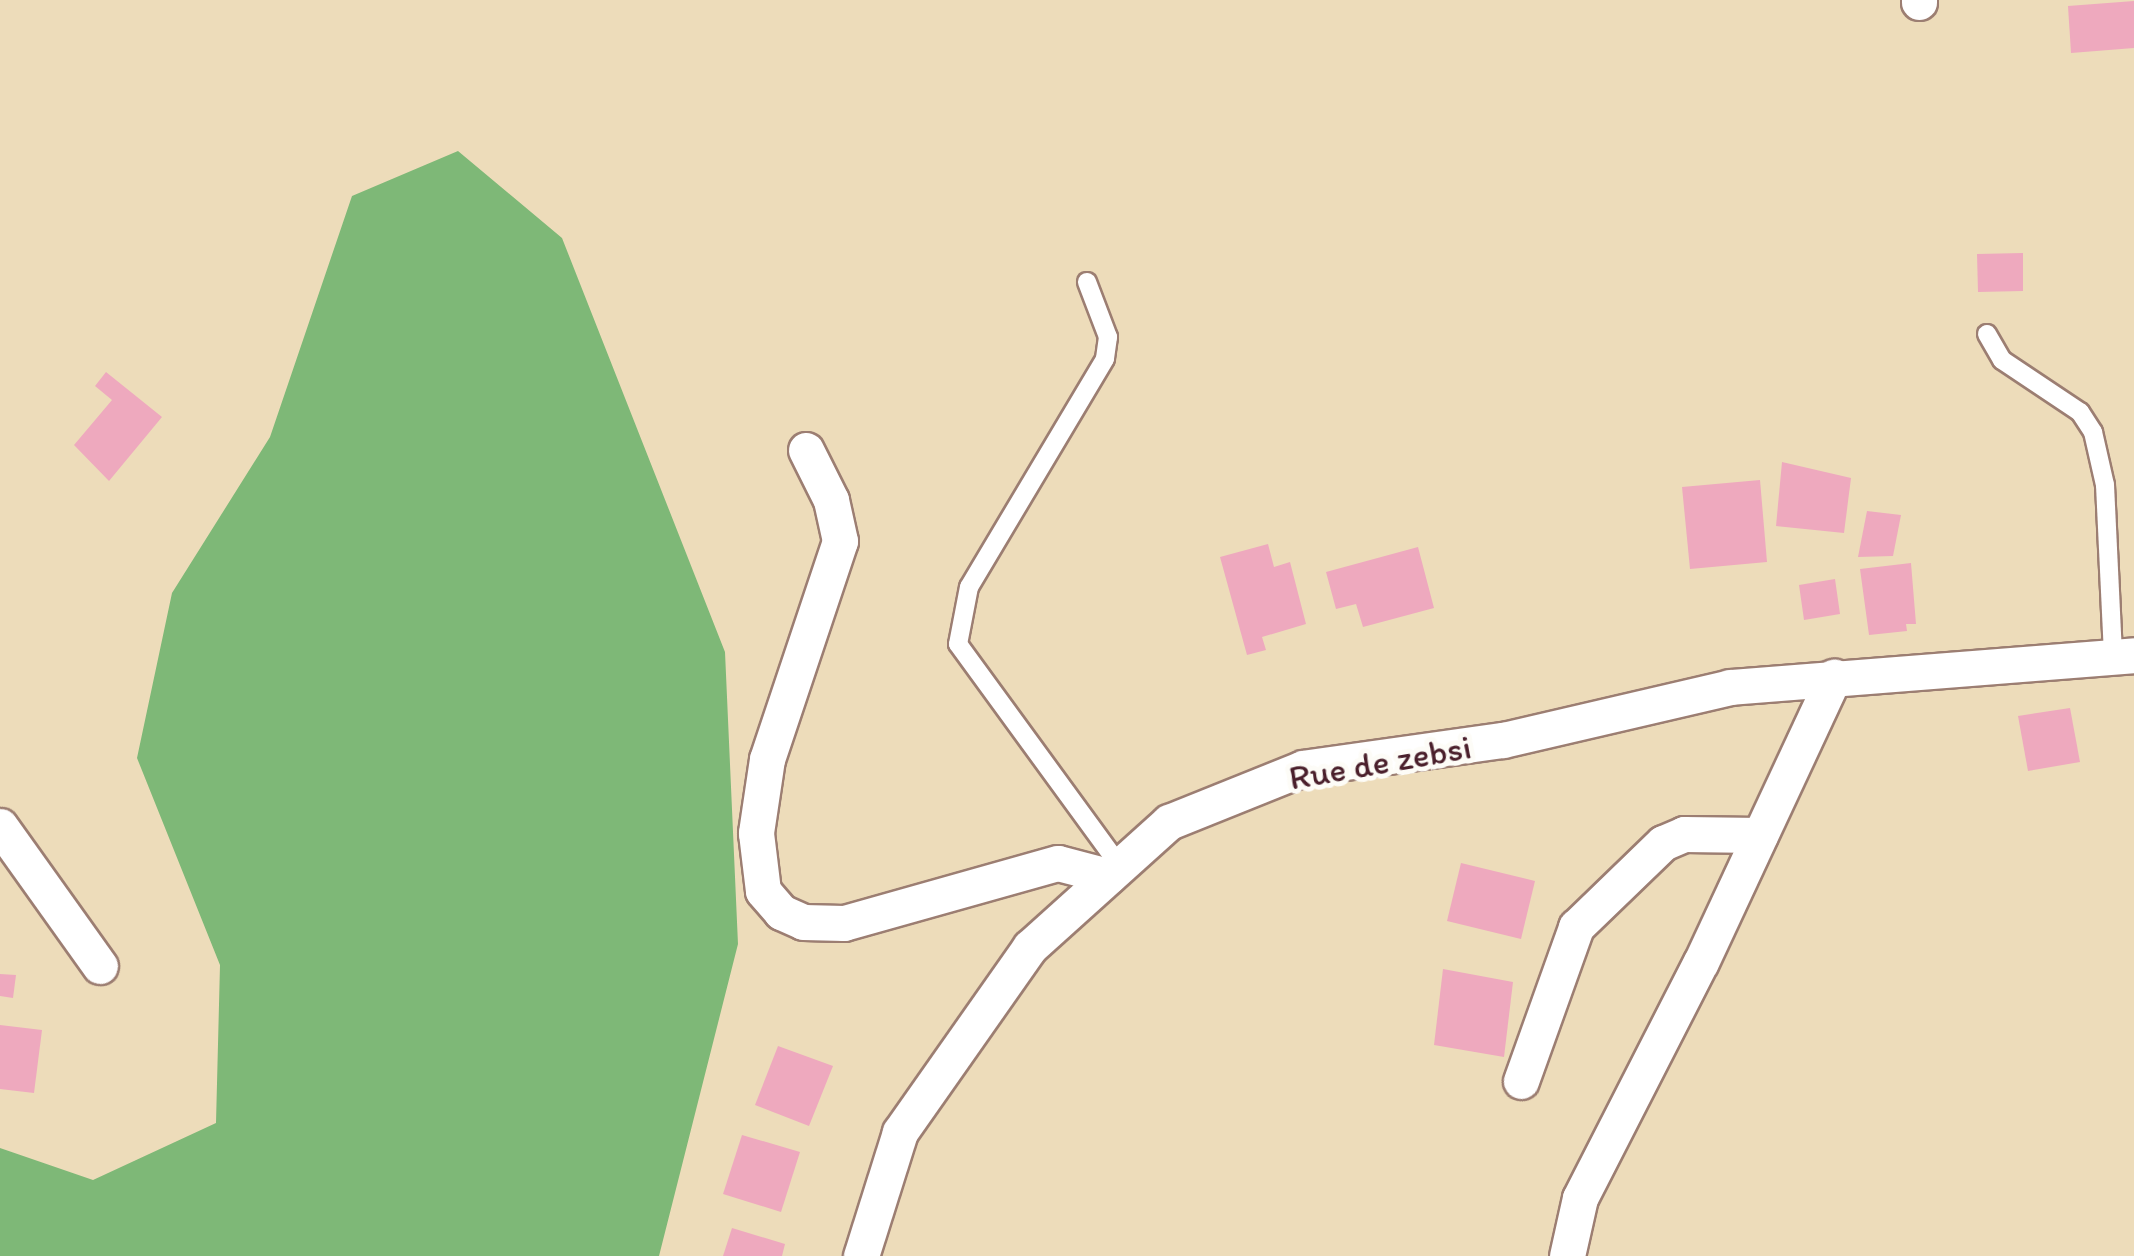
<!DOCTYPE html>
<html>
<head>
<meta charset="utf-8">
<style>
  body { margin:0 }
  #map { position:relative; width:2134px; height:1256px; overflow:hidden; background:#eddcba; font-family:Itim,sans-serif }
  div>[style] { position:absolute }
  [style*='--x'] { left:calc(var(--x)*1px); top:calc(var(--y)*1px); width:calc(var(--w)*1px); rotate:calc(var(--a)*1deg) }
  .forest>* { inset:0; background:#7eb877 }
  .building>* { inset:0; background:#eea9be }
  .roads { filter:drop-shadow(2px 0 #9c7e72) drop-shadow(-2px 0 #9c7e72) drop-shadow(0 2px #9c7e72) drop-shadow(0 -2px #9c7e72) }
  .service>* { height:18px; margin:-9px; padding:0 9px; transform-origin:9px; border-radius:9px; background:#fff }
  .minor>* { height:35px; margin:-17.5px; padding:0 17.5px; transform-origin:17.5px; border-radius:17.5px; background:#fff }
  span { translate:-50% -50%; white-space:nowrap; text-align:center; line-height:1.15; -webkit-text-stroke:10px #fdfcf7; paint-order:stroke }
  .street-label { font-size:35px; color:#4a1f2b }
</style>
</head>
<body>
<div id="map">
  <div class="forest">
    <div style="clip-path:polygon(458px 151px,562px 238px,725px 652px,738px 944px,659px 1256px,0 1256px,0 1148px,93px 1180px,216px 1123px,220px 965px,137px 758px,172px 593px,270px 437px,352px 196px)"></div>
  </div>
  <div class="building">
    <div style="clip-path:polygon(2134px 1px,2134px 48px,2071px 53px,2068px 6px)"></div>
    <div style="clip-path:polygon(2023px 253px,2023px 291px,1978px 292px,1977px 254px)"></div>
    <div style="clip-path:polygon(106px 372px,162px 417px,109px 481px,74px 445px,112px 400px,95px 386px)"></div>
    <div style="clip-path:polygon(1782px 462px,1851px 478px,1844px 533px,1776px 526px)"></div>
    <div style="clip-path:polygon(1760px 480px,1767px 562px,1690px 569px,1682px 487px)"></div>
    <div style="clip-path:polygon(1867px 511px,1901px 515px,1893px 556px,1858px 557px)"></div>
    <div style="clip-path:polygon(1268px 544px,1274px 567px,1290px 562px,1306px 624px,1262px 637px,1266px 650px,1247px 655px,1220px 557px)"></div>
    <div style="clip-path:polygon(1418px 547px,1434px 608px,1363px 627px,1356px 604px,1336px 609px,1326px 572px)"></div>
    <div style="clip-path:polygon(1911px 563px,1916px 624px,1906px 624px,1907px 631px,1869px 635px,1860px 569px)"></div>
    <div style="clip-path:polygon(1835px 579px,1840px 614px,1804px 620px,1799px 585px)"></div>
    <div style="clip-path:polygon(2070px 708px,2080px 762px,2028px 771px,2018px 716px)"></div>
    <div style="clip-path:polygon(1461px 863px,1535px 881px,1521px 939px,1447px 921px)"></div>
    <div style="clip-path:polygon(1443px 969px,1513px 982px,1504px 1057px,1434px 1045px)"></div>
    <div style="clip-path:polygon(0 974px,16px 975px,13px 998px,0 996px)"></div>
    <div style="clip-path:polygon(0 1025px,42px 1030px,34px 1093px,0 1089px)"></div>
    <div style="clip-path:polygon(778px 1046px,833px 1066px,809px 1126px,755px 1105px)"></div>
    <div style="clip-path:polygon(742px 1135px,800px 1152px,781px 1212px,723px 1194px)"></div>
    <div style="clip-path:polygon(732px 1228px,785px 1244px,782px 1256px,723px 1256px)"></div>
  </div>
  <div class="roads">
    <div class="service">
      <div style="--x:1087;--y:282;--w:59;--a:69.1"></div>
      <div style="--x:1108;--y:337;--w:22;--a:98"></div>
      <div style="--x:1105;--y:359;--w:265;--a:120.8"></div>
      <div style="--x:969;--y:587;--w:58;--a:100.9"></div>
      <div style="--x:958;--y:644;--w:275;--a:53.9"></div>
      <div style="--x:1987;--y:334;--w:30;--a:60"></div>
      <div style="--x:2002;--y:360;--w:94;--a:33.7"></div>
      <div style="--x:2080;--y:412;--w:24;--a:57"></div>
      <div style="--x:2093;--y:432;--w:54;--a:77.2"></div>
      <div style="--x:2105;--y:485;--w:170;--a:87.3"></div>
    </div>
    <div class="minor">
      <div style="--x:1919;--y:0;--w:2;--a:90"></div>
      <div style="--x:806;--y:450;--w:56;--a:63.4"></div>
      <div style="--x:831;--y:500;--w:42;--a:77.6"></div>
      <div style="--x:840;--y:541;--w:230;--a:108.5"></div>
      <div style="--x:767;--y:759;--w:75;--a:98.5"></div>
      <div style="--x:756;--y:833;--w:58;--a:83.1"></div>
      <div style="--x:763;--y:891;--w:28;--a:49"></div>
      <div style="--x:781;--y:912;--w:24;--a:24"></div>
      <div style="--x:803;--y:922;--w:41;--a:1.4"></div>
      <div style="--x:844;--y:923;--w:222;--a:-15.7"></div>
      <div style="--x:1058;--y:863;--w:52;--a:14.6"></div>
      <div style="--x:0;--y:826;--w:172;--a:54.5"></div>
      <div style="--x:1521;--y:1081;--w:164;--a:-70.3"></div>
      <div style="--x:1576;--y:927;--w:121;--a:-44"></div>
      <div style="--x:1663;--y:843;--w:23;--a:-23"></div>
      <div style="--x:1684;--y:834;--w:76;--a:0.8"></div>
      <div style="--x:861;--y:1256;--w:130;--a:-72.5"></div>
      <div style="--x:900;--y:1132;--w:226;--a:-54.9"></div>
      <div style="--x:1030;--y:947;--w:187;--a:-42"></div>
      <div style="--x:1169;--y:822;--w:144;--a:-21.9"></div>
      <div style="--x:1303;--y:768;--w:202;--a:-8"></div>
      <div style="--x:1503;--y:740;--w:233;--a:-13.1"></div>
      <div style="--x:1730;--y:687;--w:405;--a:-4.5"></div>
      <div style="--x:1567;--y:1256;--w:59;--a:-77.4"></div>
      <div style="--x:1580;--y:1198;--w:265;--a:-62.9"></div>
      <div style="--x:1701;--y:962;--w:315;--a:-65"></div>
    </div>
  </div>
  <div class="street-label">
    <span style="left:1380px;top:762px;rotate:-10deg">Rue de zebsi</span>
  </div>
</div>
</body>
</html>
